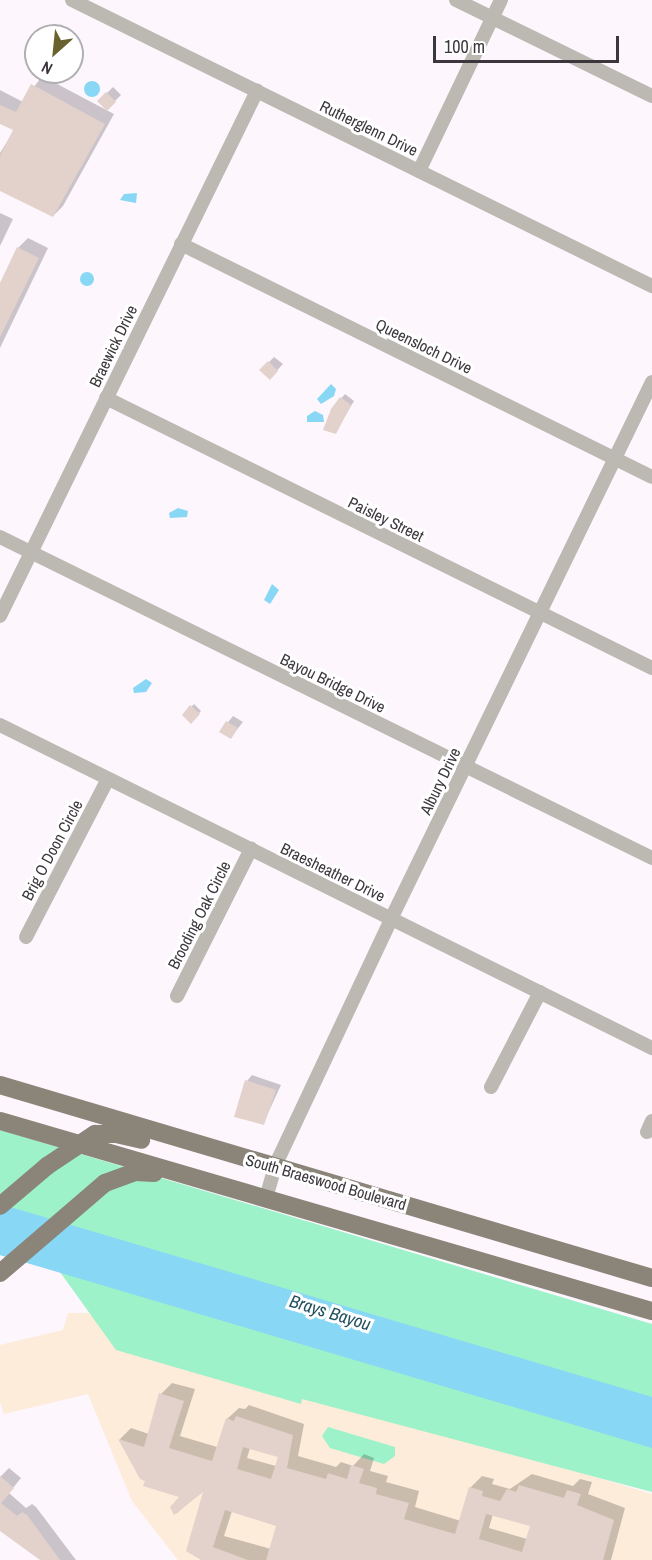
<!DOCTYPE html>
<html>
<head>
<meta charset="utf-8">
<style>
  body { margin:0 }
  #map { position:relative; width:652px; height:1560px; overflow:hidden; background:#fdf6fd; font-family:"Archivo Narrow",sans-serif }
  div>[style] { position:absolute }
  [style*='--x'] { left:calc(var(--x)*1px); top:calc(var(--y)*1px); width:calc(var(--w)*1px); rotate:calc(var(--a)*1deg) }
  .commercial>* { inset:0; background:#fcecd9 }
  .green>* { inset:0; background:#9ef2c9 }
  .water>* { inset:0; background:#87d7f5 }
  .round { border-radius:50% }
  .shadow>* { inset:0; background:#0003 }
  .building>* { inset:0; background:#e2d2cb }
  .minor>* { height:14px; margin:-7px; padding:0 7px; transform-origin:7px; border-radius:7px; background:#bcb9b3 }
  .major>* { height:18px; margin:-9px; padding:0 9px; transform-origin:9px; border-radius:9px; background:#8a8479 }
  span { translate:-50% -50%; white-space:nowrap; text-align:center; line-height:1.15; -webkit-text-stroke:6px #fff; paint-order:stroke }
  .street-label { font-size:16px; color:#3c373c }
  .water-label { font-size:18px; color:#235161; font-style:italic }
  .north { position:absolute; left:24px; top:24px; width:60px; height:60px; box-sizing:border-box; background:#fff; border:2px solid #b1afb1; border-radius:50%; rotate:207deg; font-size:16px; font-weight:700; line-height:24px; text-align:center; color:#3c373c }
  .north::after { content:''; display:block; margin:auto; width:21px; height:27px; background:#69622e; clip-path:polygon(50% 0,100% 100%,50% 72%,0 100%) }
  .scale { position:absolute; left:433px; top:36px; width:186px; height:27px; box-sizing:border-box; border:3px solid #3c373c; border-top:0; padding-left:8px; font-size:18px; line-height:21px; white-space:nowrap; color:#3c373c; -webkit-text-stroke:4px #fff; paint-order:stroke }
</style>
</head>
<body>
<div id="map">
  <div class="commercial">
    <div style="clip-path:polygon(68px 1313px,89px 1313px,139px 1340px,652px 1494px,652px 1560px,178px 1560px,132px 1501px,88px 1394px,4px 1414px,0 1402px,0 1345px,63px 1330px)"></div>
  </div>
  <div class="green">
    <div style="clip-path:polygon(0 1130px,652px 1324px,652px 1492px,302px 1399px,301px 1404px,116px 1350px,60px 1272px,0 1255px)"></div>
    <div style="clip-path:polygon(328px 1427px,395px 1447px,395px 1456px,384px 1464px,330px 1448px,322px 1436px)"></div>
  </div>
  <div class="water">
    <div class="round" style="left:84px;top:81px;width:16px;height:16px"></div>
    <div style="clip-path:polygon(137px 193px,136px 203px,120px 200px,124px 194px)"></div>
    <div class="round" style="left:80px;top:272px;width:14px;height:14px"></div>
    <div style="clip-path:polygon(331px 384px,336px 389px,334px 396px,321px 404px,317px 399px)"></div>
    <div style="clip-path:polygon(315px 411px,323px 415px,324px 422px,307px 422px,307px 416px)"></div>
    <div style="clip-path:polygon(178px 508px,188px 511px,187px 517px,170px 518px,169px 513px)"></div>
    <div style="clip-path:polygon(272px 584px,279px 590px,270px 604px,264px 600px)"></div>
    <div style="clip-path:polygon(146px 679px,152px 683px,146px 692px,134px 693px,133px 688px)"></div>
    <div style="clip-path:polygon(0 1204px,652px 1397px,652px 1448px,0 1255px)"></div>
  </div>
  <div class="shadow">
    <div style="clip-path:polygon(42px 76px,114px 114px,63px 206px,53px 216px,0 189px,0 153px,15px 129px,0 122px,0 90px,23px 102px)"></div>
    <div style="clip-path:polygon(113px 87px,121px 95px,107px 109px,99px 101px)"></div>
    <div style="clip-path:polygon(0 213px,13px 219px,0 246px)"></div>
    <div style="clip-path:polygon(28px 238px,48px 248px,0 348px,0 286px,18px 248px)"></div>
    <div style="clip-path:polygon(274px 357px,283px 364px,270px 378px,261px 370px)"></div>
    <div style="clip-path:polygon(345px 394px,354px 401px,335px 433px,332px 409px)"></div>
    <div style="clip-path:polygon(194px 704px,201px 711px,191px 722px,184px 715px)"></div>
    <div style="clip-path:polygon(233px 716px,243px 722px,231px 737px,221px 731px)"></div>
    <div style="clip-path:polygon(252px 1075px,281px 1085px,263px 1124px,247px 1081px)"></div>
    <div style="clip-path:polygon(evenodd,172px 1383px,195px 1389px,180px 1436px,217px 1447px,227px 1419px,239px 1408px,245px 1409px,249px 1405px,304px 1424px,298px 1456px,336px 1467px,341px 1462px,353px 1466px,364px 1454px,374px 1458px,370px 1471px,388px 1476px,386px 1482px,419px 1491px,415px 1507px,461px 1521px,471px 1487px,482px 1476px,494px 1479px,492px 1484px,510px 1489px,532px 1474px,573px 1486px,580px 1479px,592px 1482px,588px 1494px,625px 1508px,611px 1560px,204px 1560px,206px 1488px,177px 1513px,172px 1510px,181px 1496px,141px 1478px,120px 1439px,131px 1428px,149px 1434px,161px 1394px,172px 1383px,250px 1448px,279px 1456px,276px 1466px,247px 1458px,250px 1448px,172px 1383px,232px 1511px,278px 1525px,271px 1549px,224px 1536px,232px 1511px,172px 1383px,493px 1514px,532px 1525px,527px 1539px,489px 1528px,493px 1514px)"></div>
    <div style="clip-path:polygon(9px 1468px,21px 1478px,9px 1493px,26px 1508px,32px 1504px,36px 1507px,76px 1560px,43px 1560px,0 1529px,0 1477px)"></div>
  </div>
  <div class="building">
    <div style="clip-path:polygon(31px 84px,105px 124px,53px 217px,0 191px,0 156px,13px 130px,0 124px,0 105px,16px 112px)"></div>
    <div style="clip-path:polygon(106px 92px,116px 102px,107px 111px,97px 101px)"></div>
    <div style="clip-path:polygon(17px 247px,39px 258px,0 337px,0 283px)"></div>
    <div style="clip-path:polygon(268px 361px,278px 371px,270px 380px,259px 370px)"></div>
    <div style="clip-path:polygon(340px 397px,351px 405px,336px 434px,323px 430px,331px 409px)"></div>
    <div style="clip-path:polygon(190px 705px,200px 714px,191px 724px,182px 715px)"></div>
    <div style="clip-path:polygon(226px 721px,238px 728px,231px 739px,219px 732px)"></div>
    <div style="clip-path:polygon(245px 1080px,276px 1090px,264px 1125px,234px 1117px)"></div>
    <div style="clip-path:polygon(evenodd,159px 1393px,184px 1401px,169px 1448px,212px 1461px,226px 1418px,234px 1421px,236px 1416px,293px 1435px,287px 1468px,326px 1479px,328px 1473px,347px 1479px,351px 1465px,364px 1469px,359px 1483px,377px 1488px,376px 1494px,409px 1503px,404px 1519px,455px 1534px,469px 1487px,483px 1491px,482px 1496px,500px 1501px,507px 1489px,516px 1492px,519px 1485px,564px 1498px,567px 1490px,581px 1494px,577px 1505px,614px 1520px,603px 1560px,266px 1560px,276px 1526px,225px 1510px,213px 1547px,248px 1560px,201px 1560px,186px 1551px,203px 1492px,174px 1515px,170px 1507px,179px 1497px,143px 1486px,145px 1481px,140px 1479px,118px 1439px,144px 1447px,159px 1393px,243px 1447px,278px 1457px,271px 1479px,237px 1469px,243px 1447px,159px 1393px,486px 1514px,530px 1526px,522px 1552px,479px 1539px,486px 1514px)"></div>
    <div style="clip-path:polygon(0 1476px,14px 1488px,1px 1503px,17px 1516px,22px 1512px,27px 1515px,60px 1560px,40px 1560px,0 1531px)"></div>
  </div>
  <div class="minor">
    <div style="--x:72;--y:0;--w:647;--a:26.25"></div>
    <div style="--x:456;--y:0;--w:218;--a:26.1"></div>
    <div style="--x:419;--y:171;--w:190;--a:-64.4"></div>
    <div style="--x:181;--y:244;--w:525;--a:26.32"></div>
    <div style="--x:106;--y:398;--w:609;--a:26.31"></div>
    <div style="--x:0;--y:537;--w:727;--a:26.21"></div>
    <div style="--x:0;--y:616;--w:585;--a:-63.92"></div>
    <div style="--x:0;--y:725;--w:728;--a:26.35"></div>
    <div style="--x:26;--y:937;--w:178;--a:-62.6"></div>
    <div style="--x:177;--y:996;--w:165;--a:-63.3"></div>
    <div style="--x:491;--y:1087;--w:107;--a:-62.7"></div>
    <div style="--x:647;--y:1132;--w:12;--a:-66"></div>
    <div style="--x:266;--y:1198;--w:33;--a:-74"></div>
    <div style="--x:275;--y:1166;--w:273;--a:-64.8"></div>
    <div style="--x:391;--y:919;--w:597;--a:-64.08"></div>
  </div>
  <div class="major">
    <div style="--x:0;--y:1085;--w:680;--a:16.49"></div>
    <div style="--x:0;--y:1121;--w:679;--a:16.25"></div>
    <div style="--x:0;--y:1206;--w:62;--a:-40.4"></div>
    <div style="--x:47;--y:1166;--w:58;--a:-33.7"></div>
    <div style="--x:95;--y:1134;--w:21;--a:0"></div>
    <div style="--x:116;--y:1134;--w:26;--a:13"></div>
    <div style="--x:0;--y:1273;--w:138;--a:-40.6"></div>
    <div style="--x:105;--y:1183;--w:32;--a:-20"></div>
    <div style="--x:135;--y:1172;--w:19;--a:3"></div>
  </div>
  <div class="street-label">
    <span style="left:369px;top:128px;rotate:26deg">Rutherglenn Drive</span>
    <span style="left:113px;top:346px;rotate:-64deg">Braewick Drive</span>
    <span style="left:424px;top:346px;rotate:26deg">Queensloch Drive</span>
    <span style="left:386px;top:519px;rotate:26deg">Paisley Street</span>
    <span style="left:333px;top:683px;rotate:26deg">Bayou Bridge Drive</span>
    <span style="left:440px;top:781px;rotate:-64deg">Albury Drive</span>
    <span style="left:52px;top:850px;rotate:-62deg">Brig O Doon Circle</span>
    <span style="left:333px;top:872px;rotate:26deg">Braesheather Drive</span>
    <span style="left:199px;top:915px;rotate:-63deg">Brooding Oak Circle</span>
    <span style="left:326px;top:1182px;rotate:16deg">South Braeswood Boulevard</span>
  </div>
  <div class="water-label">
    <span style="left:330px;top:1313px;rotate:17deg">Brays Bayou</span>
  </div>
  <div class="north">N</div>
  <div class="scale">100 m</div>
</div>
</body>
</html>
